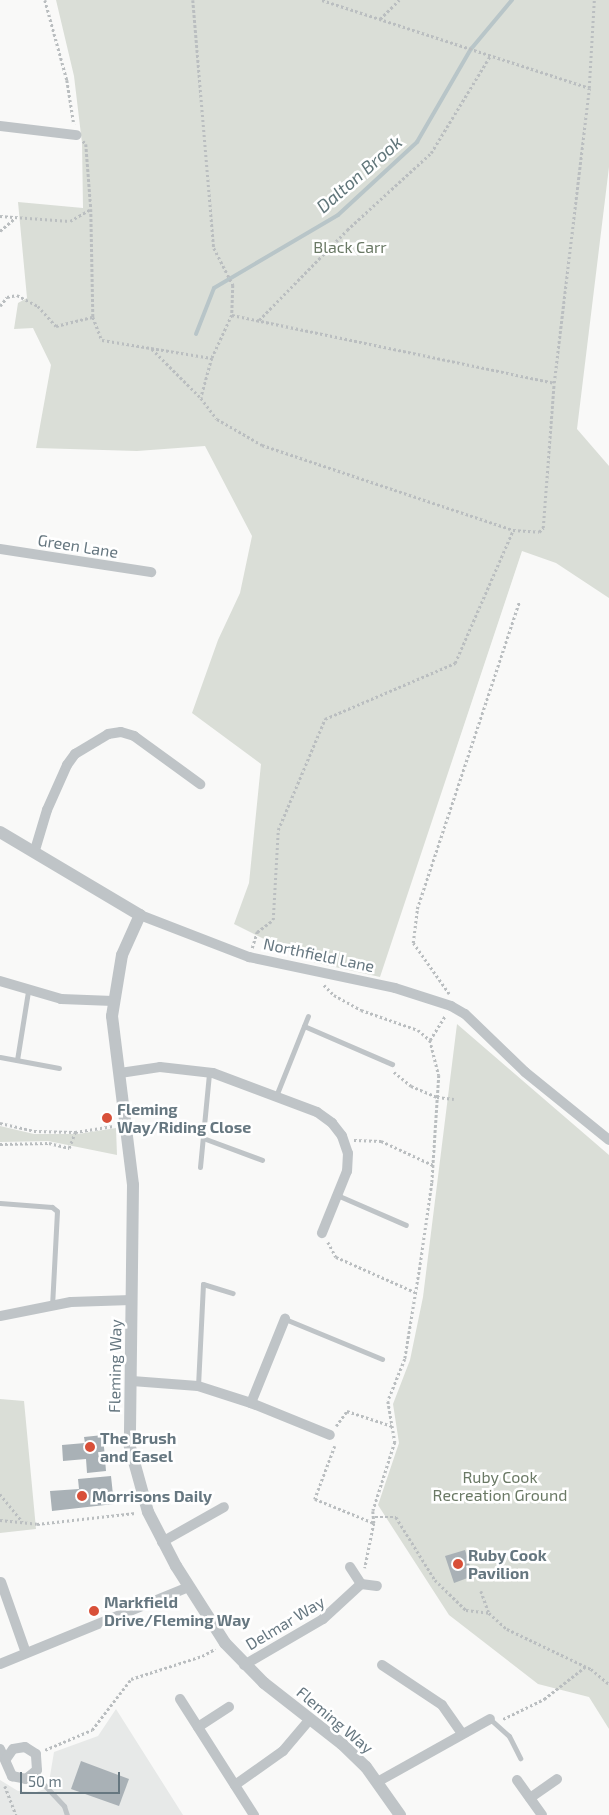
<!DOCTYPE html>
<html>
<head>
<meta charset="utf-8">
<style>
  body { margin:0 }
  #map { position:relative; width:609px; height:1815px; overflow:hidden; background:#f9f9f8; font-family:"Exo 2",sans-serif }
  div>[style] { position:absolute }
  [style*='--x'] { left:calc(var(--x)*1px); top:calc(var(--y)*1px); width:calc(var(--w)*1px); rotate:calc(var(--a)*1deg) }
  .built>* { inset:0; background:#e7e9e8 }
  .green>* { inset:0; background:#daded7 }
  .stream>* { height:4px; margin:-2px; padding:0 2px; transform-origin:2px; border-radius:2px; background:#b8c5c8 }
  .building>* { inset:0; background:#a9b1b6 }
  .path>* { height:2.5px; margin-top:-1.25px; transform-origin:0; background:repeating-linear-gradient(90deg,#babec0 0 2.5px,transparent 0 5px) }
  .service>* { height:5px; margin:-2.5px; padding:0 2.5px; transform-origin:2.5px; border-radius:2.5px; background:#bfc4c7 }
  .minor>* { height:10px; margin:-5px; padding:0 5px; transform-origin:5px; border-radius:5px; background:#bfc4c7 }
  .tertiary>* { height:12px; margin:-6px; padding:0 6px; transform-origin:6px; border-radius:6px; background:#bfc4c7 }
  .dots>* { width:14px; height:14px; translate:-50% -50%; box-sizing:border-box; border:2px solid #fff; border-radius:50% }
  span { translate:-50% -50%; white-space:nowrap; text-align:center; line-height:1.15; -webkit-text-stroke:5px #fff; paint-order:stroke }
  .park-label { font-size:16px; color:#6a7965 }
  .street-label { font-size:16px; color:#667780 }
  .poi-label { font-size:16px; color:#667780; font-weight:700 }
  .left { translate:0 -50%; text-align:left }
  .water-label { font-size:18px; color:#61767a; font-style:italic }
  .scale { position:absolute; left:20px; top:1772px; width:100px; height:22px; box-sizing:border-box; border:2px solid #667780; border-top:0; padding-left:6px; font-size:15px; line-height:18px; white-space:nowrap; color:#667780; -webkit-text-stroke:4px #fff; paint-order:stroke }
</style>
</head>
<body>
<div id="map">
  <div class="built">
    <div style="clip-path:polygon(116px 1709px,183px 1815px,0 1815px,0 1780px,18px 1791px,36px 1792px,48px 1788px,54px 1752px,98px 1736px)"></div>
  </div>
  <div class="green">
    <div style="clip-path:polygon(56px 0,609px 0,609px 167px,577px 429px,609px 466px,609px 598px,556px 563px,522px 551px,380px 977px,308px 961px,234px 924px,249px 883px,261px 764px,192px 713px,218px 640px,240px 593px,252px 536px,205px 446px,137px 451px,36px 448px,51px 365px,33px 328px,14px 329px,18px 303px,27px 298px,18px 202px,83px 208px,82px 143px,74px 76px)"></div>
    <div style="clip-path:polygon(457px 1024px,609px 1155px,609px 1729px,589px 1697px,538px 1684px,449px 1615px,378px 1505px,399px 1443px,393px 1404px,410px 1360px,423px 1297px)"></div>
    <div style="clip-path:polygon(0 1126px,34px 1134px,78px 1134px,116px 1128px,117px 1155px,48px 1141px,0 1142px)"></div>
    <div style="clip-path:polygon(0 1399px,24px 1401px,36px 1529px,0 1533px)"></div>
  </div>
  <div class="stream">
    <div style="--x:196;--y:334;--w:49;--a:-68.6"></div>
    <div style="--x:214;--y:288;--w:144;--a:-30.5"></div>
    <div style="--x:338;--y:215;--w:108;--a:-42.7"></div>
    <div style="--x:417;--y:142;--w:108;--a:-59.9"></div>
    <div style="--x:471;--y:49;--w:64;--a:-50.1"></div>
  </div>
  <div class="building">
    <div style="clip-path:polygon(103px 1435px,106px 1471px,87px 1473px,86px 1459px,63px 1461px,62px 1445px,85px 1443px,84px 1437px)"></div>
    <div style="clip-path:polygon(111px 1476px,114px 1504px,52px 1511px,50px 1491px,79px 1489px,78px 1479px)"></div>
    <div style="clip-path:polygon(465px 1550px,473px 1576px,454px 1583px,445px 1556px)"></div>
    <div style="clip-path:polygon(81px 1761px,129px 1779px,119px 1806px,71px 1789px)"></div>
  </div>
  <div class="path">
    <div style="--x:45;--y:0;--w:83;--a:74.6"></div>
    <div style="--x:67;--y:80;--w:45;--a:81"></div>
    <div style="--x:193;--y:0;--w:249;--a:85.2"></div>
    <div style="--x:214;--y:248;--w:42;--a:62.8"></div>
    <div style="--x:233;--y:285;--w:30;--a:92"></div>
    <div style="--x:232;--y:315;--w:329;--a:11.9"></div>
    <div style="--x:322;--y:0;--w:281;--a:18.2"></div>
    <div style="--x:380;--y:19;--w:27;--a:-45"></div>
    <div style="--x:83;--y:141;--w:4;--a:45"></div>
    <div style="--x:86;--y:144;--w:65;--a:85.6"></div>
    <div style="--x:91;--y:209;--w:108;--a:88.9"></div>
    <div style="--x:93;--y:317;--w:25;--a:69"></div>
    <div style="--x:102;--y:340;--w:111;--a:9.3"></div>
    <div style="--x:0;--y:216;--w:70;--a:4.1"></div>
    <div style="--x:70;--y:221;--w:24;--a:-30"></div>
    <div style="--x:0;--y:231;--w:20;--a:-41"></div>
    <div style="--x:0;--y:306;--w:11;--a:-52"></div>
    <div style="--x:7;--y:297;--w:10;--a:-11"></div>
    <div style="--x:17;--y:295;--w:24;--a:28"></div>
    <div style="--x:38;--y:306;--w:27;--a:48"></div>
    <div style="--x:56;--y:326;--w:38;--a:-14"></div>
    <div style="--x:232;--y:315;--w:47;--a:114.9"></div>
    <div style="--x:212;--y:358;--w:41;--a:105.4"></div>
    <div style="--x:201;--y:398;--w:26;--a:53"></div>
    <div style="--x:217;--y:419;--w:52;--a:30"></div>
    <div style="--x:262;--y:445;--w:265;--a:18.7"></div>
    <div style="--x:259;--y:320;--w:126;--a:-45.6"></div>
    <div style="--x:347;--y:230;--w:114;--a:-42.5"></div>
    <div style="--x:431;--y:153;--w:114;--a:-58.7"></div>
    <div style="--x:152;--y:349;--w:69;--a:45"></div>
    <div style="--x:252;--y:948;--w:17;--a:-73"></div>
    <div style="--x:257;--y:932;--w:20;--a:-37"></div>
    <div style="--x:273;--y:920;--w:90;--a:-86.8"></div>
    <div style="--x:278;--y:830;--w:121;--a:-67.1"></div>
    <div style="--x:325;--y:719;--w:142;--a:-23.3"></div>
    <div style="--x:455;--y:663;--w:145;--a:-66.4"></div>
    <div style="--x:513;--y:530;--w:26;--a:4"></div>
    <div style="--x:539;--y:532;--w:6;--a:-45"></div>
    <div style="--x:543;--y:528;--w:145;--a:-85.7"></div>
    <div style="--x:554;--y:383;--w:297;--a:-83.2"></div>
    <div style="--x:589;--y:88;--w:88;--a:-86.7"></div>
    <div style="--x:324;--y:985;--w:14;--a:45"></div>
    <div style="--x:334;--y:995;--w:31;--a:29"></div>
    <div style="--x:361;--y:1010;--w:60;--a:19.3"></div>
    <div style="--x:418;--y:1030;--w:16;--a:40"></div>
    <div style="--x:430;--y:1040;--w:36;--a:76"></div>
    <div style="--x:439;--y:1075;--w:108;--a:93.7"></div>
    <div style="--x:432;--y:1183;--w:85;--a:98.1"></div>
    <div style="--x:420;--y:1267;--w:93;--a:99.3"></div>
    <div style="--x:405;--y:1359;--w:45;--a:112"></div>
    <div style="--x:388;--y:1401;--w:42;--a:80.3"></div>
    <div style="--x:395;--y:1442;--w:72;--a:107.7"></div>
    <div style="--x:373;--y:1511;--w:12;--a:85"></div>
    <div style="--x:374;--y:1523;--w:46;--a:101.3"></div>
    <div style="--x:449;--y:994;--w:62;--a:-125.2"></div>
    <div style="--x:413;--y:943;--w:34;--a:-83"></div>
    <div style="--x:417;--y:909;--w:323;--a:-71.6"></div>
    <div style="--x:430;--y:1040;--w:28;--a:-58"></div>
    <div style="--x:394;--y:1072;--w:22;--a:39"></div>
    <div style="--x:411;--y:1086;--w:28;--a:23"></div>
    <div style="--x:437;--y:1097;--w:17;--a:7"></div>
    <div style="--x:0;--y:1123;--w:35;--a:13"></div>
    <div style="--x:34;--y:1131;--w:41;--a:1.4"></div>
    <div style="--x:354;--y:1140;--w:27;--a:2"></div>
    <div style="--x:381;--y:1141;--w:57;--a:24.8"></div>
    <div style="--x:0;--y:1144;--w:49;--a:-1.2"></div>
    <div style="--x:49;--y:1143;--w:21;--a:14"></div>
    <div style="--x:69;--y:1148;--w:17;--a:-69"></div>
    <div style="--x:75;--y:1132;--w:39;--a:-9"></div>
    <div style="--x:328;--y:1242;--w:17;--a:62"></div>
    <div style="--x:336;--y:1257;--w:86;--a:23.9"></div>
    <div style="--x:336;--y:1426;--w:19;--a:-54"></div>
    <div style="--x:347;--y:1411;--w:47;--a:18.4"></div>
    <div style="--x:335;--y:1446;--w:57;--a:110.7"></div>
    <div style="--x:315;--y:1499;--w:64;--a:22.1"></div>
    <div style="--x:0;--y:1494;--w:36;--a:51"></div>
    <div style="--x:375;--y:1517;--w:21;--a:0"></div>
    <div style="--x:396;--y:1517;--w:74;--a:58.2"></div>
    <div style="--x:435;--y:1580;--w:43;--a:44.1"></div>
    <div style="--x:466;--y:1610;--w:23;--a:7"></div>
    <div style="--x:0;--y:1520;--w:37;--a:6"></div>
    <div style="--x:37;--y:1524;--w:99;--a:-6.4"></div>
    <div style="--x:481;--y:1591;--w:23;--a:70"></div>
    <div style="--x:489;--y:1613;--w:24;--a:42"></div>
    <div style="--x:507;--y:1629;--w:93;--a:25.5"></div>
    <div style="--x:591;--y:1669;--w:23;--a:40"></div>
    <div style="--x:503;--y:1719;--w:46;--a:-26"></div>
    <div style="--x:544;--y:1699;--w:52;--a:-38"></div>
    <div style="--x:45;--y:1750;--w:51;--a:-23.1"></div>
    <div style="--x:92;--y:1730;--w:64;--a:-52.6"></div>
    <div style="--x:131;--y:1679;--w:75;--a:-17.9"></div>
    <div style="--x:202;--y:1656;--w:15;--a:-28"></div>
    <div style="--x:5;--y:1786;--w:31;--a:69"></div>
  </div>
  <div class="service">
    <div style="--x:304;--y:1026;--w:96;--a:23.4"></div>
    <div style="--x:0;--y:1057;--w:60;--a:10.6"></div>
    <div style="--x:17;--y:1060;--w:70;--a:-80.9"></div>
    <div style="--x:276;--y:1096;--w:86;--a:-68.2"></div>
    <div style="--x:203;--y:1138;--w:63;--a:20.4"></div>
    <div style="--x:200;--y:1167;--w:94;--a:-84.5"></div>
    <div style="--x:337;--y:1195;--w:75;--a:23.5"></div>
    <div style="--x:0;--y:1203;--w:52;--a:4.4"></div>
    <div style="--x:52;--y:1207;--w:6;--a:39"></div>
    <div style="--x:57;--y:1211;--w:94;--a:93"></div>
    <div style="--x:285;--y:1319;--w:105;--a:22.4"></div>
    <div style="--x:198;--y:1386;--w:102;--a:-87.2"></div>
    <div style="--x:203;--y:1284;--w:31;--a:17"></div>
    <div style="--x:490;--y:1719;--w:25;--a:42"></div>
    <div style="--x:509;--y:1736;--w:25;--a:63"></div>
    <div style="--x:34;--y:1774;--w:44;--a:46.8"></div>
    <div style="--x:64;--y:1806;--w:9;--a:72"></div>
  </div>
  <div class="minor">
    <div style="--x:0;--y:126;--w:77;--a:6.8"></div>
    <div style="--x:0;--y:549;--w:153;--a:8.7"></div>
    <div style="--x:35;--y:850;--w:42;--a:-73.3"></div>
    <div style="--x:47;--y:810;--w:49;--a:-66"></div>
    <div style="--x:67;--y:765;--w:14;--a:-54"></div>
    <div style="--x:75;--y:754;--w:39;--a:-31"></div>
    <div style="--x:108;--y:734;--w:13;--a:-9"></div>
    <div style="--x:121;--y:732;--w:14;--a:17"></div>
    <div style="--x:134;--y:736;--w:82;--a:36"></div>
    <div style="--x:140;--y:915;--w:117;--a:21.1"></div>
    <div style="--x:249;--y:957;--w:149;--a:12"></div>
    <div style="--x:395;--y:988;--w:59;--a:17.8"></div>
    <div style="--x:451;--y:1006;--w:16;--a:30"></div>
    <div style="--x:465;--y:1014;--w:83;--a:44"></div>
    <div style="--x:525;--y:1072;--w:108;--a:39"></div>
    <div style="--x:0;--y:981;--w:64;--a:16.4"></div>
    <div style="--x:61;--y:999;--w:52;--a:2.2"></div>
    <div style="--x:120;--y:1073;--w:40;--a:-8.5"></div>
    <div style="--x:160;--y:1067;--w:53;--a:6.5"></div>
    <div style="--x:213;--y:1073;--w:111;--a:20.6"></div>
    <div style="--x:317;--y:1112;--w:19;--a:36"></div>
    <div style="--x:332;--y:1123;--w:16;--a:52"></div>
    <div style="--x:342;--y:1136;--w:18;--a:71"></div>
    <div style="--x:348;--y:1153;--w:18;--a:93"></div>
    <div style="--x:347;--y:1171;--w:67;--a:112"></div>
    <div style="--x:0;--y:1316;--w:72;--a:-11.2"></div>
    <div style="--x:71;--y:1302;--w:60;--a:-1.9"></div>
    <div style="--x:132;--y:1381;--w:66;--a:4.3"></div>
    <div style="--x:198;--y:1386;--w:56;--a:17.8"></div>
    <div style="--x:251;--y:1403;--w:85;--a:22.1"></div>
    <div style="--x:251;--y:1403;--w:91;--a:-68"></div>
    <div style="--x:162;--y:1542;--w:71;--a:-29.4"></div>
    <div style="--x:350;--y:1567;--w:20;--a:57"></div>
    <div style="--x:361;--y:1584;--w:16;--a:7"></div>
    <div style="--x:1;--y:1582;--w:75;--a:70.6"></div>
    <div style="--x:0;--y:1664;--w:204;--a:-22.2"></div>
    <div style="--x:244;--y:1665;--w:91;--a:-30.2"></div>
    <div style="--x:323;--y:1619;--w:52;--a:-42.6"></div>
    <div style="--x:382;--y:1665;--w:72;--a:33.7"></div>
    <div style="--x:442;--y:1705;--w:35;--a:55"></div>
    <div style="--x:180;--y:1699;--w:138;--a:57.5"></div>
    <div style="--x:198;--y:1727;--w:37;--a:-33"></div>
    <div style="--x:0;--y:1749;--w:30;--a:66"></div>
    <div style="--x:12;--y:1776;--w:14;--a:12"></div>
    <div style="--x:26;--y:1779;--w:14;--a:-39"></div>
    <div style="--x:37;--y:1770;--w:16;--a:-94"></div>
    <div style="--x:36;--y:1754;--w:13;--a:-148"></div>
    <div style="--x:25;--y:1747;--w:12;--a:171"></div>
    <div style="--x:13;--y:1749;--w:12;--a:125"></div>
    <div style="--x:517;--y:1780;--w:43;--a:54.5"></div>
    <div style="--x:379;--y:1781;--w:127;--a:-29.2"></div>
    <div style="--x:235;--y:1785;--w:59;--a:-35.3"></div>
    <div style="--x:283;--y:1751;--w:42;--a:-49.8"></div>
    <div style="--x:530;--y:1798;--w:33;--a:-35"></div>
  </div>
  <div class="tertiary">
    <div style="--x:0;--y:832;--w:163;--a:30.7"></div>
    <div style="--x:140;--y:915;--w:44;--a:114.2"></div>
    <div style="--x:122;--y:955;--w:62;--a:99.3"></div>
    <div style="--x:112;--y:1016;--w:170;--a:82.9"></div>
    <div style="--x:133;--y:1185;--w:262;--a:90.7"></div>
    <div style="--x:130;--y:1447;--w:67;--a:74.5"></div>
    <div style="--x:148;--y:1512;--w:61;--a:62.6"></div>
    <div style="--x:176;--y:1566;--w:91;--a:57.5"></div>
    <div style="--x:225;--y:1643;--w:56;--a:45.7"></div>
    <div style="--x:264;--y:1683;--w:99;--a:38"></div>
    <div style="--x:342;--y:1744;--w:33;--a:44"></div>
    <div style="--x:366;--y:1767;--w:59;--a:54.7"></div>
  </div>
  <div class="dots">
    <div style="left:107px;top:1118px;background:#d85039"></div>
    <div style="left:90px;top:1447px;background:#d85039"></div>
    <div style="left:82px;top:1496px;background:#d85039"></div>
    <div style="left:458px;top:1564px;background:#d85039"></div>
    <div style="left:94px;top:1611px;background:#d85039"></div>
  </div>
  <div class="park-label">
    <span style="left:350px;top:247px">Black Carr</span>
    <span style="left:500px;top:1486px">Ruby Cook<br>Recreation Ground</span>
  </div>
  <div class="street-label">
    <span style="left:78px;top:546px;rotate:9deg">Green Lane</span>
    <span style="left:319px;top:955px;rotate:12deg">Northfield Lane</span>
    <span style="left:115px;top:1366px;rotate:-89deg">Fleming Way</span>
    <span style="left:285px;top:1623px;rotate:-31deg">Delmar Way</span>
    <span style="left:335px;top:1720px;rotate:40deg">Fleming Way</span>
  </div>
  <div class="poi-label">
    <span class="left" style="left:117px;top:1118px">Fleming<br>Way/Riding Close</span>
    <span class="left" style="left:100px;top:1447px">The Brush<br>and Easel</span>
    <span class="left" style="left:92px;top:1496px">Morrisons Daily</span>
    <span class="left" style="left:468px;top:1564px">Ruby Cook<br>Pavilion</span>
    <span class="left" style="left:104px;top:1611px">Markfield<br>Drive/Fleming Way</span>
  </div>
  <div class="water-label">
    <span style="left:359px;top:174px;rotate:-41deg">Dalton Brook</span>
  </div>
  <div class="scale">50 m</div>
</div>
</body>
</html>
